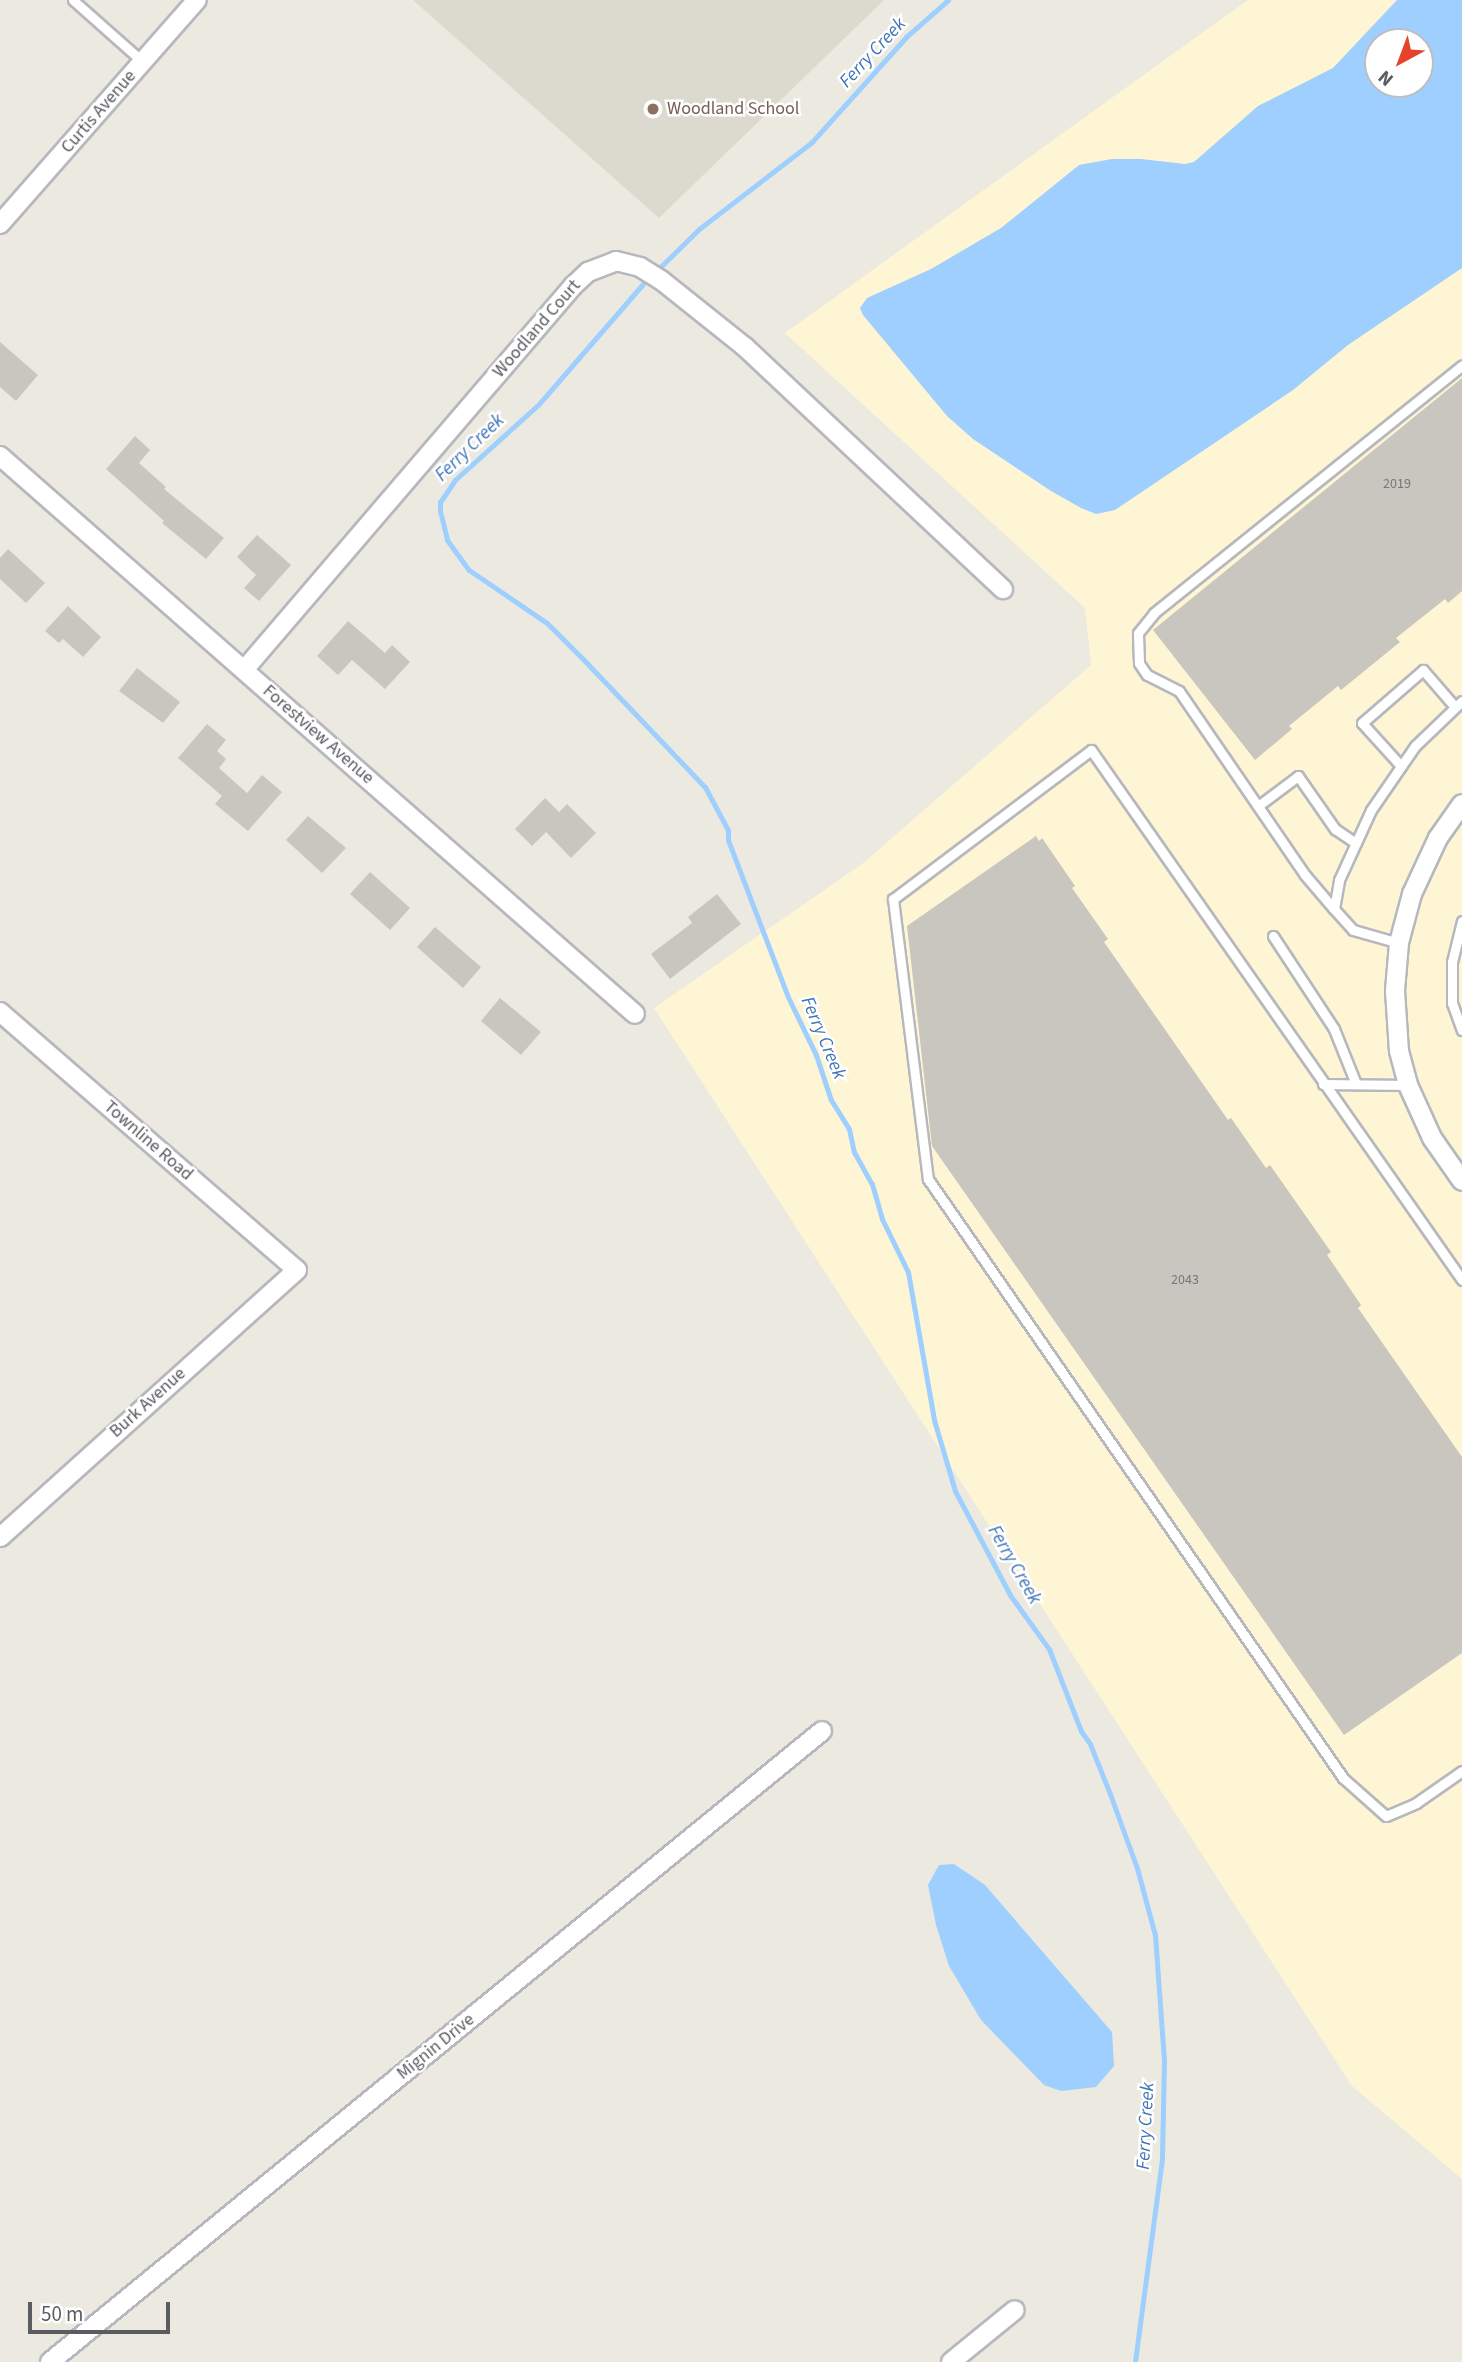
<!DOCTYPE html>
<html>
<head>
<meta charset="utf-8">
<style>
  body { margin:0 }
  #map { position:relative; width:1462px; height:2362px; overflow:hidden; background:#eceae0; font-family:"Source Sans 3",sans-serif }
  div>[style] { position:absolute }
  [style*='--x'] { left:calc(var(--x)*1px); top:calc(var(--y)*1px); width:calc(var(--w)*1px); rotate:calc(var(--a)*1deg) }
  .commercial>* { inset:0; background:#fdf5d3 }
  .education>* { inset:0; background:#dcd9ce }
  .water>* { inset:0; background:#9ecffe }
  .stream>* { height:5px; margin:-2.5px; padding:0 2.5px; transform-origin:2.5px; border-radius:2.5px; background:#9ecffe }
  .building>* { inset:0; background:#c8c6bf }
  .roads { filter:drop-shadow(2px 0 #b6b8bd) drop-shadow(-2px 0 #b6b8bd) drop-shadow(0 2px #b6b8bd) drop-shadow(0 -2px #b6b8bd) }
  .lane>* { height:9px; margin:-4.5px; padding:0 4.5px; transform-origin:4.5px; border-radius:4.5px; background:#fff }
  .street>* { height:18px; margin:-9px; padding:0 9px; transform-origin:9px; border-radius:9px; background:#fff }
  .dots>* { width:19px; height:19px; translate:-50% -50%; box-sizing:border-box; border:4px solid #fff; border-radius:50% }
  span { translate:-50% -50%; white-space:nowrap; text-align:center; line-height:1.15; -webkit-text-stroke:5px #fff; paint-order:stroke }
  .number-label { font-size:14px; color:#757678 }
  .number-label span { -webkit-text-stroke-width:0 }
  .education-label { font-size:18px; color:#785e54 }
  .left { translate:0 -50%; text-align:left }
  .street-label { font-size:18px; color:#595c61 }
  .water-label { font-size:19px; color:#3f74b7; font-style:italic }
  .north { position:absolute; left:1364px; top:28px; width:70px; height:70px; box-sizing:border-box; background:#fff; border:2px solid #bdbec0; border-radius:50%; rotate:221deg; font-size:19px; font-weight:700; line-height:28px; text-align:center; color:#595c61 }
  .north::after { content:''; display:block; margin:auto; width:24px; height:32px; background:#e6432b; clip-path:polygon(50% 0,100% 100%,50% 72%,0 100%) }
  .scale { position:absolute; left:28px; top:2302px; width:142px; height:32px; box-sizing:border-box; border:4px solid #595c61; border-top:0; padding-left:9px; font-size:21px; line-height:24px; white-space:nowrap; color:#595c61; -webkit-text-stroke:5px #fff; paint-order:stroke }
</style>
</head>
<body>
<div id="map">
  <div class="commercial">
    <div style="clip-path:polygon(evenodd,1248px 0,1462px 0,1462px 2179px,1352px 2086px,654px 1008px,862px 864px,1091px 665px,1085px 608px,785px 333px,1248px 0,1378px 42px,1420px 42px,1420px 84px,1378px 84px,1378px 42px)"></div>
  </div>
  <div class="education">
    <div style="clip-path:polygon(413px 0,884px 0,659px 218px)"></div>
  </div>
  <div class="water">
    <div style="clip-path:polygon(evenodd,1397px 0,1462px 0,1462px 268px,1348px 345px,1293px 390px,1115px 510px,1096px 514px,1081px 508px,1051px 491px,973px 439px,947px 416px,863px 315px,860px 308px,867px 298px,931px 269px,1001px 228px,1079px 165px,1112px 159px,1141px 159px,1185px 164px,1194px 162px,1258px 106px,1333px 68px,1397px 0,1420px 42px,1420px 84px,1378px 84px,1378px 42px,1420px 42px)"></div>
    <div style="clip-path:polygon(954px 1864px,985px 1885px,1112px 2032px,1114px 2066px,1096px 2087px,1061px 2091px,1044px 2085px,981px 2020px,949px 1966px,936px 1925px,928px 1885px,939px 1865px)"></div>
  </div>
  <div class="stream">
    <div style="--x:948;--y:0;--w:55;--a:138.7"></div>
    <div style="--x:907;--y:36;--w:142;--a:131.9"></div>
    <div style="--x:812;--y:142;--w:143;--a:142.4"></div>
    <div style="--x:699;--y:229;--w:80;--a:135.5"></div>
    <div style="--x:642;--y:285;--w:157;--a:130.9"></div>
    <div style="--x:539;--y:404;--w:113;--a:137.9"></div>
    <div style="--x:455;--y:480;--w:27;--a:124"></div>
    <div style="--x:440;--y:502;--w:9;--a:90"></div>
    <div style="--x:440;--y:511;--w:30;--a:76"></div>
    <div style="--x:447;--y:540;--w:37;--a:54"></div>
    <div style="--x:469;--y:570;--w:94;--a:34.2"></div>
    <div style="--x:547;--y:623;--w:49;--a:45"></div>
    <div style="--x:582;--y:658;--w:178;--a:46.4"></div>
    <div style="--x:705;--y:787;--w:49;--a:61.9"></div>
    <div style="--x:728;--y:830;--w:10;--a:90"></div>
    <div style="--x:728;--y:840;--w:168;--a:69.1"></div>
    <div style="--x:788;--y:997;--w:64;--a:64.2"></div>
    <div style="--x:816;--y:1055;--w:47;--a:71.6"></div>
    <div style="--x:831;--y:1100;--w:34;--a:58"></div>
    <div style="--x:849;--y:1129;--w:24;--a:78"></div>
    <div style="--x:854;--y:1152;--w:37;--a:61"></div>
    <div style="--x:872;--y:1184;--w:36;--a:74"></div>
    <div style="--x:882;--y:1219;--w:59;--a:63.9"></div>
    <div style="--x:908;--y:1272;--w:150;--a:80"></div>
    <div style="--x:934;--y:1420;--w:74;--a:73.5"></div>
    <div style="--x:955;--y:1491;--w:118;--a:62.1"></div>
    <div style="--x:1010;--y:1595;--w:67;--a:54.2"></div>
    <div style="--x:1049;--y:1649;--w:88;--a:68.7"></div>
    <div style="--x:1081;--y:1731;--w:16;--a:55"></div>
    <div style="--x:1090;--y:1744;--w:54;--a:68.2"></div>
    <div style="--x:1110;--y:1794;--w:79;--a:70"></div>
    <div style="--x:1137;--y:1868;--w:69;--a:75"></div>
    <div style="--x:1155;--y:1935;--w:126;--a:85.9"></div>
    <div style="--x:1164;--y:2061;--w:98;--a:91.2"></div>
    <div style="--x:1162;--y:2159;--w:205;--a:97.6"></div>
  </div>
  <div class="building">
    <div style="clip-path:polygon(0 342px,38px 375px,16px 401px,0 387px)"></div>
    <div style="clip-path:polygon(1462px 378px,1462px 591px,1448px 603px,1445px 599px,1396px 638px,1400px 642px,1341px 690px,1338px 686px,1289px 726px,1292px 729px,1255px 760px,1153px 630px)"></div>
    <div style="clip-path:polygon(135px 436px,150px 450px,139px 463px,166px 487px,164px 489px,224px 538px,206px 559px,162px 523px,164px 521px,106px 469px)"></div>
    <div style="clip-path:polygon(257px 535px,291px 565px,259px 601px,244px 588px,256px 575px,237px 557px)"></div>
    <div style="clip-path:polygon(8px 549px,45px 583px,26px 603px,0 579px,0 558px)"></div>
    <div style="clip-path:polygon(68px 606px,101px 637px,83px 657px,63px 639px,59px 643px,45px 631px)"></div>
    <div style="clip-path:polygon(348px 621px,385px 653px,392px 645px,410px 662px,385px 689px,352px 660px,338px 675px,317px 656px)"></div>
    <div style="clip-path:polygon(137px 668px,180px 702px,163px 723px,119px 691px)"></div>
    <div style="clip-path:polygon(207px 724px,226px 740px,217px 751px,226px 759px,219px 768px,247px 793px,262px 775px,282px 792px,248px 831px,215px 804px,222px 796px,178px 758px)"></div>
    <div style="clip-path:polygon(545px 798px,559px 812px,567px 804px,596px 833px,571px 858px,546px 832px,532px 846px,515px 829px)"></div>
    <div style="clip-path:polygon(308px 816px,346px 848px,322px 873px,286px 840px)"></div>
    <div style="clip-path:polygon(1036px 836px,1039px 841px,1042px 838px,1075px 886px,1072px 888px,1108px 939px,1104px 942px,1228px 1120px,1231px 1118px,1266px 1168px,1270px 1165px,1331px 1252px,1327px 1255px,1361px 1305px,1358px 1308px,1462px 1457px,1462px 1653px,1344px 1735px,932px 1146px,907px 926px)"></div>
    <div style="clip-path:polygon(370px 872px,410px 908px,390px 930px,350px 894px)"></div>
    <div style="clip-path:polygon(717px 894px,741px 924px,670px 979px,651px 954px,692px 923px,688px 917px)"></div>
    <div style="clip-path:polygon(435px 927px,481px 967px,463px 988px,417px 947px)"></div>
    <div style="clip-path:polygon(500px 998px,541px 1032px,521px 1055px,481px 1021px)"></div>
  </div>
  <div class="roads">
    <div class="lane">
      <div style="--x:73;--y:0;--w:94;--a:41.5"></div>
      <div style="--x:1401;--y:766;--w:58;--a:-132.2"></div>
      <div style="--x:1362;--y:723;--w:81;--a:-41"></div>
      <div style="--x:1423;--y:670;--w:49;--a:49.1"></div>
      <div style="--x:1258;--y:806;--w:50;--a:-36.9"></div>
      <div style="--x:1298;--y:776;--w:65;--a:55.1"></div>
      <div style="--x:1335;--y:829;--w:25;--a:34"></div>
      <div style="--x:1334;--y:909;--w:45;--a:-130.5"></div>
      <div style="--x:1305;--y:875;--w:223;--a:-124.4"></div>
      <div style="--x:1179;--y:691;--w:36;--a:-153"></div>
      <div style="--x:1147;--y:675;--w:14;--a:-124"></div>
      <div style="--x:1139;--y:663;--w:30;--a:-92"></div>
      <div style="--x:1138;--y:633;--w:26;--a:-51"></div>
      <div style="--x:1154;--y:613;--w:395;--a:-38.8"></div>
      <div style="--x:1462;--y:921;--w:42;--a:103.7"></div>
      <div style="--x:1452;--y:962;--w:41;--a:90"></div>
      <div style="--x:1452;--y:1003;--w:29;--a:70"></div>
      <div style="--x:1273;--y:936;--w:111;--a:56.7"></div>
      <div style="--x:1334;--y:1029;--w:59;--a:68.2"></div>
      <div style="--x:1399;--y:943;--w:48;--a:-164.2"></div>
      <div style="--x:1353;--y:930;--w:28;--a:-132"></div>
      <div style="--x:1334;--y:909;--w:29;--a:-80"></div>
      <div style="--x:1339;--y:880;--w:77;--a:-65.4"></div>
      <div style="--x:1371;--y:810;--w:78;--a:-55.5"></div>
      <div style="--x:1415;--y:746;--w:65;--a:-43.8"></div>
      <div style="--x:1323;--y:1084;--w:85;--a:0.7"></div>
      <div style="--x:1462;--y:1280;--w:647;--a:-124.99"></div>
      <div style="--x:1091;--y:750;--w:248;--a:143"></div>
      <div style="--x:893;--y:899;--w:282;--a:82.9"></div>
      <div style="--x:928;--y:1179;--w:729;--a:55.28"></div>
      <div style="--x:1343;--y:1778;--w:57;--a:41.5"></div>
      <div style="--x:1386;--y:1816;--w:33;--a:-23"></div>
      <div style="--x:1416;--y:1803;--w:56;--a:-34.8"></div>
    </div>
    <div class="street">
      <div style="--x:0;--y:224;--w:298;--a:-48.7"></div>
      <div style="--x:0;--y:456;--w:845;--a:41.31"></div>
      <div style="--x:244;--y:670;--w:506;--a:-49.41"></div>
      <div style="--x:573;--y:286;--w:21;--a:-43"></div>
      <div style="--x:588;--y:272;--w:30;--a:-21"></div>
      <div style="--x:616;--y:261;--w:25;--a:14"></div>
      <div style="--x:640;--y:267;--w:25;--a:32"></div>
      <div style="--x:661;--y:280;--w:107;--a:38.6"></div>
      <div style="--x:745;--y:347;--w:354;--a:43.2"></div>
      <div style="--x:1462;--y:804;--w:42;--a:125.2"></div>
      <div style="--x:1438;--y:838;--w:62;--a:114.9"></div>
      <div style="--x:1412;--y:894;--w:51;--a:104.9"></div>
      <div style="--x:1399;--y:943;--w:48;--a:94.8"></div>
      <div style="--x:1395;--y:991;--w:60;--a:86.2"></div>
      <div style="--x:1399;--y:1051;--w:35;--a:75"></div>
      <div style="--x:1408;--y:1085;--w:58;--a:65.6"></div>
      <div style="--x:1432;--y:1138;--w:52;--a:55.1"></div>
      <div style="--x:0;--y:1012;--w:393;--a:41"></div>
      <div style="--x:297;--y:1270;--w:399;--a:138"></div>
      <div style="--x:50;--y:2362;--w:997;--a:-39.26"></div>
      <div style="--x:951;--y:2362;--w:82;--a:-39.1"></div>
    </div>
  </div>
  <div class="dots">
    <div style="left:653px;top:109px;background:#8d6e63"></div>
  </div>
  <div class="number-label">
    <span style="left:1397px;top:484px">2019</span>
    <span style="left:1185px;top:1280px">2043</span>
  </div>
  <div class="education-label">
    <span class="left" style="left:667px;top:109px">Woodland School</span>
  </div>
  <div class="street-label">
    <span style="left:99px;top:112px;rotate:-49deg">Curtis Avenue</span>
    <span style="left:537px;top:329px;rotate:-49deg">Woodland Court</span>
    <span style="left:318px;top:735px;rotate:41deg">Forestview Avenue</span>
    <span style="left:148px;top:1141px;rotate:41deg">Townline Road</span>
    <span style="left:148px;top:1403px;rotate:-42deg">Burk Avenue</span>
    <span style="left:436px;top:2047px;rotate:-39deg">Mignin Drive</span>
  </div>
  <div class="water-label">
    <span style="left:873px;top:53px;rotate:-47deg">Ferry Creek</span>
    <span style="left:470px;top:448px;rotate:-44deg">Ferry Creek</span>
    <span style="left:823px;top:1038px;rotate:67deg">Ferry Creek</span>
    <span style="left:1014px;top:1565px;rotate:60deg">Ferry Creek</span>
    <span style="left:1146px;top:2126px;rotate:-87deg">Ferry Creek</span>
  </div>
  <div class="north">N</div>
  <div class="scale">50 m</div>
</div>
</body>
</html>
